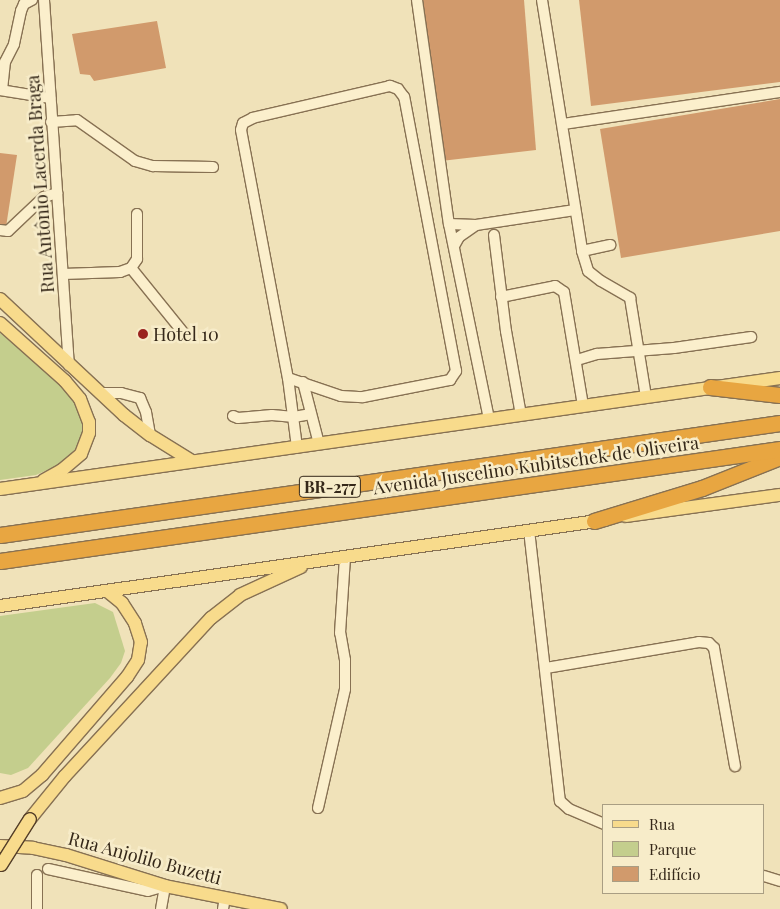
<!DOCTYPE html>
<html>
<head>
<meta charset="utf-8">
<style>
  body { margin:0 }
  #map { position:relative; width:780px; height:909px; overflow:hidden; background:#f0e2b9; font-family:"Playfair Display",serif }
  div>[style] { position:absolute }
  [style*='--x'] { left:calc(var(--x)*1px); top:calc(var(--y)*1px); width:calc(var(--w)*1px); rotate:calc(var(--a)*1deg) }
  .green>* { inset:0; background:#c4ce8d }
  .building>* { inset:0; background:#d19a6c }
  .roads { filter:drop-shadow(1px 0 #877153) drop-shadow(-1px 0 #877153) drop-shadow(0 1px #877153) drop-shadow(0 -1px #877153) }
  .minor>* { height:10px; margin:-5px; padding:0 5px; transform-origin:5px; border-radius:5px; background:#fbefcc }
  .major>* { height:12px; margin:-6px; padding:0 6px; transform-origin:6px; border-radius:6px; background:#f8db8c }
  .highway>* { height:15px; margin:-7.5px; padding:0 7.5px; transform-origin:7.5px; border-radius:7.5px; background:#e8a641 }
  .bridges { filter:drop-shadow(1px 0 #543e28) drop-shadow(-1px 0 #543e28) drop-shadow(0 1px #543e28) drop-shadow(0 -1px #543e28) }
  .major-bridge>* { height:12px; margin:-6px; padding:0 6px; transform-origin:6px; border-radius:6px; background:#f8db8c }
  .dots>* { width:14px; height:14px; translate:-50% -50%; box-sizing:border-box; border:2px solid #f7ecc9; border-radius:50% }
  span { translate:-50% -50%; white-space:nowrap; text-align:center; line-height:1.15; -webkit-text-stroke:5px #f7ecc9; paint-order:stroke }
  .shield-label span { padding:1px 4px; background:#f7ecc9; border:1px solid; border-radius:4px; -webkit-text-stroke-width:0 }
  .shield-label { font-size:16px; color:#352819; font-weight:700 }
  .street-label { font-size:18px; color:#352819 }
  .poi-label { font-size:18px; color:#352819 }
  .left { translate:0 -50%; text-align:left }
  .legend { position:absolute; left:602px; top:804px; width:162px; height:90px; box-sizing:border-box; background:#f7ecc9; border:1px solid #a99e83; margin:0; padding:6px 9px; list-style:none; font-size:15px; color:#352819 }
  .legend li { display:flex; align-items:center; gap:10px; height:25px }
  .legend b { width:25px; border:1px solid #a99e83 }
</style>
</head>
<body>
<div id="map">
  <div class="green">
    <div style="clip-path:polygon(0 333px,60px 383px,74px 400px,81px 417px,83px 430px,79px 444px,69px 457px,54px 467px,36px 475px,0 480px)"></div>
    <div style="clip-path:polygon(95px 603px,113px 612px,125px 651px,121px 663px,110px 678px,28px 768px,11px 775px,0 773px,0 616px)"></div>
  </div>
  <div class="building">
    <div style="clip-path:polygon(423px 0,524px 0,536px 150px,441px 161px)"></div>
    <div style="clip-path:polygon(579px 0,780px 0,780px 82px,591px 106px)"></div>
    <div style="clip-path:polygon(157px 21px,166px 68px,94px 81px,90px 75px,80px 74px,72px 34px)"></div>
    <div style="clip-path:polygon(780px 99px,780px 231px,621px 258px,600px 129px)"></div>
    <div style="clip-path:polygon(0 153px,17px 155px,6px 227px,0 227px)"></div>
  </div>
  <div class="roads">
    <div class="minor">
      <div style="--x:44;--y:0;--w:366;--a:86.1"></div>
      <div style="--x:417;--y:0;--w:226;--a:81.9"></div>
      <div style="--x:449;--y:224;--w:199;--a:78.4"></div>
      <div style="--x:542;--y:0;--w:254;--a:80.9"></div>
      <div style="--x:582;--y:251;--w:21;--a:73"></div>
      <div style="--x:588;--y:271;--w:16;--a:38"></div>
      <div style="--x:601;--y:281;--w:34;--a:30"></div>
      <div style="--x:630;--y:298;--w:100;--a:80.8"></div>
      <div style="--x:0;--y:90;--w:51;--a:9.1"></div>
      <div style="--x:2;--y:90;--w:28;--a:-84"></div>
      <div style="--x:5;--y:62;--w:20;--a:-63"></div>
      <div style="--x:14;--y:44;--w:34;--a:-78"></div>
      <div style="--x:21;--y:11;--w:8;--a:-67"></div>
      <div style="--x:24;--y:4;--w:9;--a:-27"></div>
      <div style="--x:51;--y:122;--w:26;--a:-4"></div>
      <div style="--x:77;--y:120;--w:71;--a:35.3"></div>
      <div style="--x:135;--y:161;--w:19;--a:16"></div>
      <div style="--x:153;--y:166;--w:60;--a:1"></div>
      <div style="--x:563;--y:124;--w:219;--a:-8.4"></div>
      <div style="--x:449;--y:224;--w:27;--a:2"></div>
      <div style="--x:476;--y:225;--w:100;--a:-8.6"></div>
      <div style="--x:0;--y:230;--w:8;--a:7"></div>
      <div style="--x:8;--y:231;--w:50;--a:-43.4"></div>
      <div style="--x:44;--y:197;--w:14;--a:-17"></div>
      <div style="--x:494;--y:235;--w:97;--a:82.9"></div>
      <div style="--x:506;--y:331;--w:85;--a:79.9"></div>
      <div style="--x:454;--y:246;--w:10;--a:-61"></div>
      <div style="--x:459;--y:237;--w:21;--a:-35"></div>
      <div style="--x:582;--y:251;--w:29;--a:-12"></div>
      <div style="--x:131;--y:268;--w:87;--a:51"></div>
      <div style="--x:63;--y:274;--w:57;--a:-2"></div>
      <div style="--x:120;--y:272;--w:12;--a:-20"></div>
      <div style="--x:131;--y:268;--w:11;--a:-56"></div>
      <div style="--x:137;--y:259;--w:45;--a:-90"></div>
      <div style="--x:501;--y:297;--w:55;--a:-11.5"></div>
      <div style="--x:555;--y:286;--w:11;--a:34"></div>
      <div style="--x:564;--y:292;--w:115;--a:80.5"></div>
      <div style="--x:577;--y:360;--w:21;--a:-17"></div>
      <div style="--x:597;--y:354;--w:77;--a:-4.5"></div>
      <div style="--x:674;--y:348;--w:78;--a:-8.1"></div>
      <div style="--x:288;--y:378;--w:56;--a:18.8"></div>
      <div style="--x:341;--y:396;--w:22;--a:3"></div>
      <div style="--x:363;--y:397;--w:89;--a:-11.1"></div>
      <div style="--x:450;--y:380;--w:11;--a:-56"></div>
      <div style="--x:456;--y:371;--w:279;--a:-100.7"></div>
      <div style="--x:404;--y:97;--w:10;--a:-127"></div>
      <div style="--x:398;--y:89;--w:9;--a:-159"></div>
      <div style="--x:390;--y:86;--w:141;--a:166.9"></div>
      <div style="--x:253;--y:118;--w:11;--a:153"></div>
      <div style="--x:243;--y:123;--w:7;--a:106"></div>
      <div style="--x:241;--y:130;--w:252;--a:79.3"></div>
      <div style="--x:288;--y:378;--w:70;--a:82.6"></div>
      <div style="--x:303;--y:382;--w:64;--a:75.5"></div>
      <div style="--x:100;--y:393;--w:21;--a:0"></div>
      <div style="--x:121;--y:393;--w:20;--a:15"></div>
      <div style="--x:140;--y:398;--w:15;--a:67"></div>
      <div style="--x:146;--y:412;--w:23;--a:80"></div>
      <div style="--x:233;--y:416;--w:5;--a:22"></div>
      <div style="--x:238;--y:418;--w:34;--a:-5"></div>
      <div style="--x:272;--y:415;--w:22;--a:5"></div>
      <div style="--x:294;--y:417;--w:17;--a:-10"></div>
      <div style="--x:529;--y:530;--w:273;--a:83.5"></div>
      <div style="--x:560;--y:801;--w:12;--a:42"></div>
      <div style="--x:569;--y:809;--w:38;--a:23"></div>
      <div style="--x:546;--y:668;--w:155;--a:-9.6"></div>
      <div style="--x:699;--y:642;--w:10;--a:6"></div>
      <div style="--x:709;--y:643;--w:7;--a:45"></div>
      <div style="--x:714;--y:648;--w:120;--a:79.9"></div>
      <div style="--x:318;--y:808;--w:122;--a:-77.2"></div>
      <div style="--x:345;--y:689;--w:29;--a:-90"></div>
      <div style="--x:345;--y:660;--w:27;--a:-100"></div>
      <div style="--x:340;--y:633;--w:76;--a:-86.2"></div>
      <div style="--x:48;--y:869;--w:102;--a:12.4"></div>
      <div style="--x:148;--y:891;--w:18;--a:-16"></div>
      <div style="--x:764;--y:876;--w:17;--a:17"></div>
      <div style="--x:37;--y:909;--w:34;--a:-90"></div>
      <div style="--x:161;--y:909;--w:23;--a:-80"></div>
      <div style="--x:223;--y:909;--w:11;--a:-80"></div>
    </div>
    <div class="major">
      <div style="--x:0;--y:299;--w:170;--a:43.1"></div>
      <div style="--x:124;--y:415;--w:33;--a:38"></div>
      <div style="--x:150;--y:435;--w:49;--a:31.8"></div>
      <div style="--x:0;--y:323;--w:87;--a:41.7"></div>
      <div style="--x:65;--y:381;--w:23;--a:50"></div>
      <div style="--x:80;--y:399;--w:25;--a:69"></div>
      <div style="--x:89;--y:422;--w:11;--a:90"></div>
      <div style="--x:89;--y:433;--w:22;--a:111"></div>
      <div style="--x:81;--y:454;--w:25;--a:140"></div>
      <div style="--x:62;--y:470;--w:21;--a:151"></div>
      <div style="--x:0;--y:489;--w:788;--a:-8.1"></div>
      <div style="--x:626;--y:516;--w:155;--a:-7.8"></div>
      <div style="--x:0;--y:606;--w:610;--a:-8.1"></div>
      <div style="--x:0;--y:798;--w:24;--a:-17"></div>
      <div style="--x:23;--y:791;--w:25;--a:-40"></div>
      <div style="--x:42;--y:775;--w:130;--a:-49.1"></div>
      <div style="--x:127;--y:677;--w:20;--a:-57"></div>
      <div style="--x:138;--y:660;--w:18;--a:-81"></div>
      <div style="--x:141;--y:642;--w:20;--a:-108"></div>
      <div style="--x:135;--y:623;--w:24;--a:-123"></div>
      <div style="--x:122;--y:603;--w:19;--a:-141"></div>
      <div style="--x:30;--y:819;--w:55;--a:-50.9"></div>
      <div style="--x:65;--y:776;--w:215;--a:-47.3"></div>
      <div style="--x:211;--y:618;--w:37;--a:-38"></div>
      <div style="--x:240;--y:595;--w:67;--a:-24.7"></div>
      <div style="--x:0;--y:846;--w:33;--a:3"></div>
      <div style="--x:33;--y:848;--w:34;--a:12"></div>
      <div style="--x:66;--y:855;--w:104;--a:17.4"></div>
      <div style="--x:165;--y:886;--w:118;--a:11.2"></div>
    </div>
    <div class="highway">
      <div style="--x:710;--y:387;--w:70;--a:6.5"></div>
      <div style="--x:594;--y:521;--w:113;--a:-17"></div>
      <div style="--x:702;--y:488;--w:84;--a:-21.7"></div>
      <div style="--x:0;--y:535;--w:788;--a:-8.17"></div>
      <div style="--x:0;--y:561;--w:788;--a:-8.17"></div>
    </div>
  </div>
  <div class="bridges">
    <div class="major-bridge">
      <div style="--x:1;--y:865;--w:54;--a:-57.8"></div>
    </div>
  </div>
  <div class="dots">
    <div style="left:143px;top:334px;background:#9a241f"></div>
  </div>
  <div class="shield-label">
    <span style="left:330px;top:487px">BR-277</span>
  </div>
  <div class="street-label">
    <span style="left:40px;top:184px;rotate:-94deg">Rua Antônio Lacerda Braga</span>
    <span style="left:536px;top:465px;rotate:-8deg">Avenida Juscelino Kubitschek de Oliveira</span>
    <span style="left:145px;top:858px;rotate:15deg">Rua Anjolilo Buzetti</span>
  </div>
  <div class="poi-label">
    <span class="left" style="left:153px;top:334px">Hotel 10</span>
  </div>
  <ul class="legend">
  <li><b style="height:6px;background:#f8db8c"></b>Rua</li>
  <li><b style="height:14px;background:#c4ce8d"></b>Parque</li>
  <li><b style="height:14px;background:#d19a6c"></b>Edifício</li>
  </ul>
</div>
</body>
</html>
